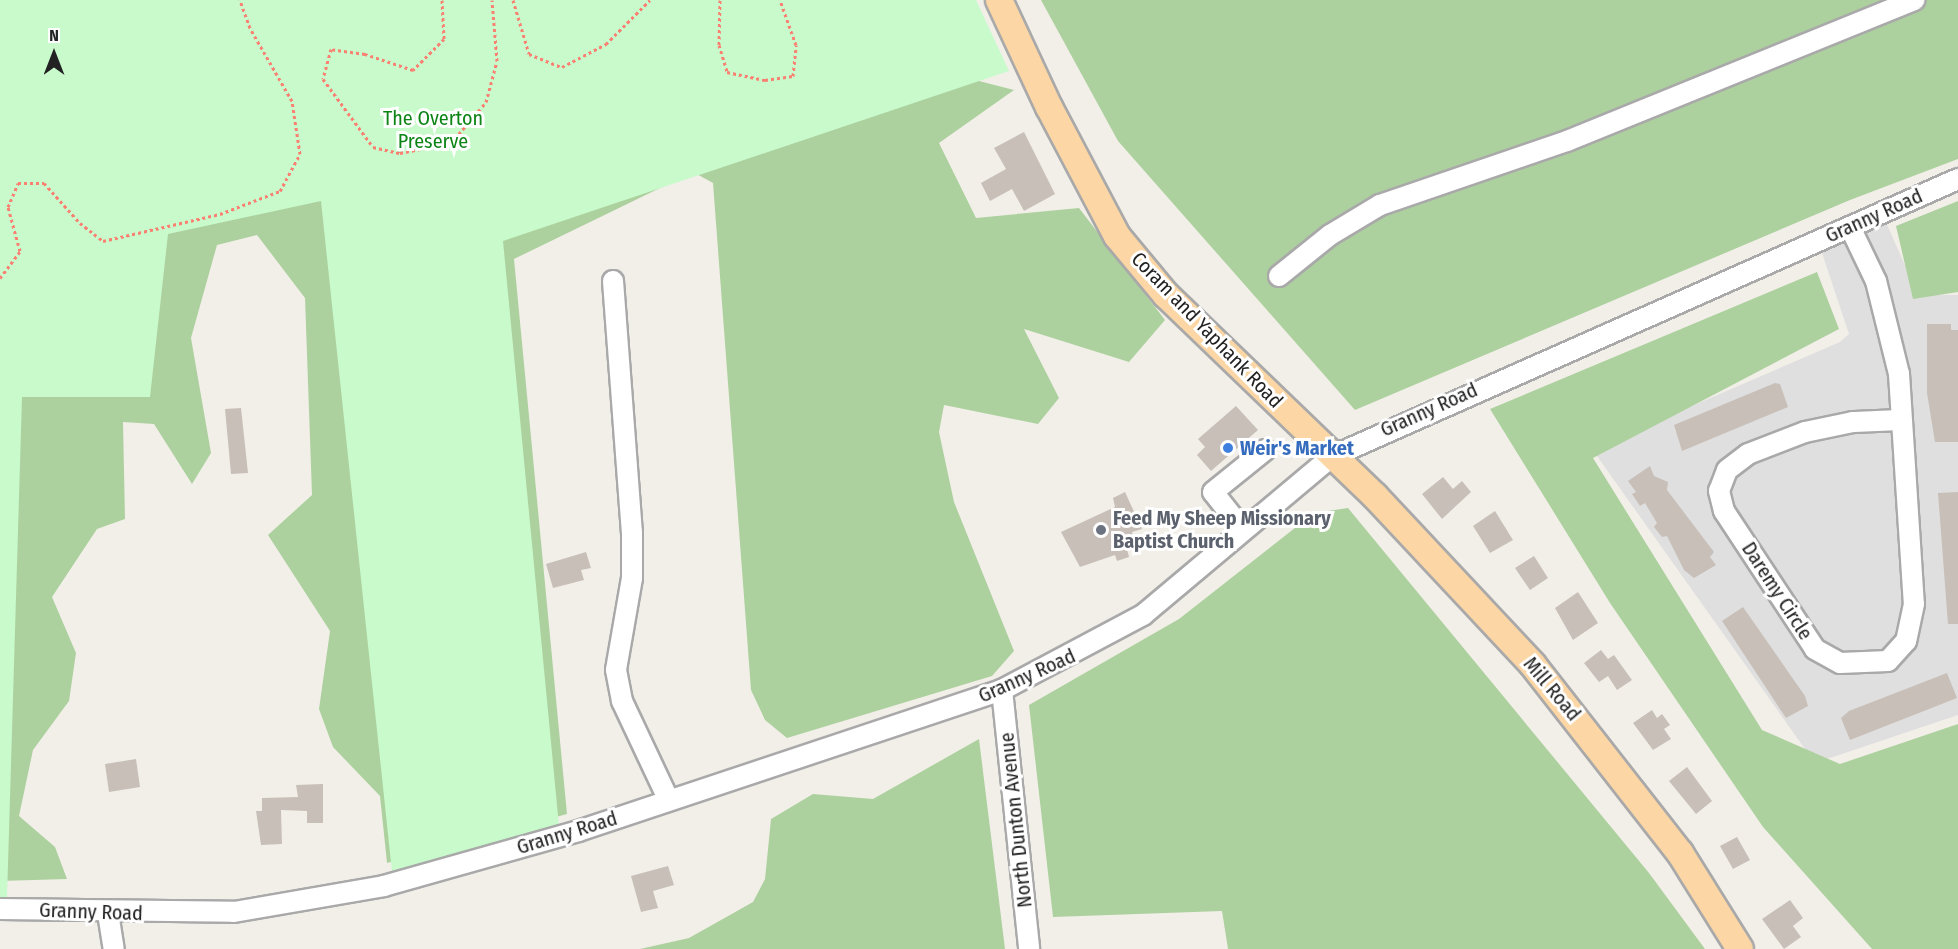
<!DOCTYPE html>
<html>
<head>
<meta charset="utf-8">
<style>
  body { margin:0 }
  #map { position:relative; width:1958px; height:949px; overflow:hidden; background:#f2efe9; font-family:"Fira Sans Condensed",sans-serif }
  div>[style] { position:absolute }
  [style*='--x'] { left:calc(var(--x)*1px); top:calc(var(--y)*1px); width:calc(var(--w)*1px); rotate:calc(var(--a)*1deg) }
  .residential>* { inset:0; background:#e0dfdf }
  .forest>* { inset:0; background:#add19e }
  .park>* { inset:0; background:#c8facc }
  .building>* { inset:0; background:#c7bfb8 }
  .path>* { height:3px; margin-top:-1.5px; transform-origin:0; background:repeating-linear-gradient(90deg,#fa8072 0 3px,transparent 0 6px) }
  .roads { filter:drop-shadow(2px 0 #a9a9a9) drop-shadow(-2px 0 #a9a9a9) drop-shadow(0 2px #a9a9a9) drop-shadow(0 -2px #a9a9a9) }
  .minor>* { height:20px; margin:-10px; padding:0 10px; transform-origin:10px; border-radius:10px; background:#fff }
  .major>* { height:26px; margin:-13px; padding:0 13px; transform-origin:13px; border-radius:13px; background:#fcd6a4 }
  .dots>* { width:16px; height:16px; translate:-50% -50%; box-sizing:border-box; border:3px solid #fff; border-radius:50% }
  span { translate:-50% -50%; white-space:nowrap; text-align:center; line-height:1.15; -webkit-text-stroke:6px #fff; paint-order:stroke }
  .park-label { font-size:20px; color:#0c8416 }
  .street-label { font-size:20px; color:#222 }
  .shop-label { font-size:20px; color:#366cbe; font-weight:700 }
  .left { translate:0 -50%; text-align:left }
  .worship-label { font-size:20px; color:#5b616d; font-weight:700 }
  .north { position:absolute; left:24px; top:24px; width:60px; height:60px; -webkit-text-stroke:4px #fff; paint-order:stroke; rotate:0deg; font-size:16px; font-weight:700; line-height:24px; text-align:center; color:#222 }
  .north::after { content:''; display:block; margin:auto; width:21px; height:27px; background:#222; clip-path:polygon(50% 0,100% 100%,50% 72%,0 100%) }
</style>
</head>
<body>
<div id="map">
  <div class="residential">
    <div style="clip-path:polygon(1882px 213px,1918px 295px,1958px 295px,1958px 715px,1815px 763px,1592px 449px,1840px 342px,1849px 334px,1818px 241px)"></div>
  </div>
  <div class="forest">
    <div style="clip-path:polygon(0 0,979px 81px,1014px 90px,939px 143px,976px 218px,1079px 208px,1165px 320px,1129px 362px,1024px 329px,1059px 398px,1038px 424px,944px 405px,939px 432px,954px 502px,1014px 651px,992px 676px,787px 738px,765px 720px,751px 690px,713px 183px,693px 172px,514px 259px,567px 814px,387px 863px,380px 796px,333px 747px,319px 709px,330px 631px,268px 535px,312px 495px,305px 298px,257px 235px,217px 245px,191px 338px,211px 453px,192px 484px,154px 424px,123px 422px,125px 519px,97px 529px,52px 597px,76px 653px,69px 701px,33px 750px,19px 816px,55px 847px,67px 879px,0 881px)"></div>
    <div style="clip-path:polygon(1041px 0,1958px 0,1958px 159px,1850px 200px,1355px 410px,1118px 141px)"></div>
    <div style="clip-path:polygon(1958px 201px,1958px 292px,1913px 299px,1896px 226px)"></div>
    <div style="clip-path:polygon(1817px 272px,1839px 329px,1593px 458px,1762px 730px,1840px 764px,1958px 724px,1958px 949px,1872px 949px,1763px 827px,1610px 603px,1490px 409px)"></div>
    <div style="clip-path:polygon(1348px 508px,1649px 873px,1705px 949px,1228px 949px,1222px 911px,1053px 917px,1029px 705px,1179px 619px,1314px 513px)"></div>
    <div style="clip-path:polygon(979px 739px,1005px 949px,640px 949px,689px 938px,753px 902px,765px 879px,771px 819px,813px 794px,873px 799px)"></div>
  </div>
  <div class="park">
    <div style="clip-path:polygon(0 0,976px 0,1009px 71px,503px 241px,559px 826px,392px 872px,321px 201px,168px 234px,150px 397px,22px 397px,7px 898px,0 898px)"></div>
  </div>
  <div class="building">
    <div style="clip-path:polygon(1024px 132px,1055px 194px,1024px 211px,1012px 189px,990px 201px,981px 183px,1006px 169px,994px 148px)"></div>
    <div style="clip-path:polygon(1927px 324px,1951px 324px,1951px 330px,1958px 330px,1958px 442px,1935px 442px,1927px 393px)"></div>
    <div style="clip-path:polygon(1775px 383px,1780px 384px,1788px 407px,1682px 451px,1674px 425px)"></div>
    <div style="clip-path:polygon(1236px 406px,1258px 430px,1211px 471px,1197px 455px,1205px 447px,1198px 439px)"></div>
    <div style="clip-path:polygon(241px 408px,248px 473px,231px 474px,225px 409px)"></div>
    <div style="clip-path:polygon(1650px 466px,1654px 476px,1668px 482px,1667px 490px,1714px 552px,1710px 557px,1716px 565px,1694px 578px,1684px 570px,1667px 536px,1662px 537px,1654px 527px,1657px 523px,1645px 503px,1640px 506px,1632px 494px,1636px 492px,1628px 481px)"></div>
    <div style="clip-path:polygon(1443px 477px,1453px 489px,1462px 481px,1471px 492px,1442px 519px,1422px 494px)"></div>
    <div style="clip-path:polygon(1125px 492px,1142px 529px,1132px 532px,1136px 546px,1127px 549px,1129px 557px,1117px 561px,1115px 555px,1080px 567px,1061px 532px,1115px 507px,1113px 498px)"></div>
    <div style="clip-path:polygon(1958px 492px,1958px 624px,1948px 624px,1938px 493px)"></div>
    <div style="clip-path:polygon(1495px 511px,1513px 540px,1490px 553px,1473px 526px)"></div>
    <div style="clip-path:polygon(586px 552px,591px 568px,581px 570px,584px 580px,553px 588px,546px 564px)"></div>
    <div style="clip-path:polygon(1534px 556px,1548px 578px,1530px 590px,1515px 568px)"></div>
    <div style="clip-path:polygon(1578px 592px,1598px 623px,1573px 640px,1555px 608px)"></div>
    <div style="clip-path:polygon(1743px 607px,1805px 696px,1808px 706px,1786px 718px,1722px 621px)"></div>
    <div style="clip-path:polygon(1601px 650px,1608px 659px,1614px 655px,1632px 680px,1617px 690px,1608px 676px,1599px 682px,1584px 663px)"></div>
    <div style="clip-path:polygon(1947px 673px,1957px 698px,1850px 740px,1841px 718px,1849px 711px)"></div>
    <div style="clip-path:polygon(1652px 710px,1657px 718px,1662px 714px,1670px 725px,1664px 729px,1671px 739px,1653px 750px,1633px 723px)"></div>
    <div style="clip-path:polygon(136px 759px,140px 787px,109px 792px,105px 764px)"></div>
    <div style="clip-path:polygon(1687px 767px,1712px 801px,1696px 814px,1669px 781px)"></div>
    <div style="clip-path:polygon(323px 784px,323px 823px,307px 823px,307px 811px,281px 810px,282px 844px,261px 845px,256px 811px,262px 811px,262px 798px,298px 797px,296px 785px)"></div>
    <div style="clip-path:polygon(1737px 837px,1750px 860px,1733px 869px,1720px 846px)"></div>
    <div style="clip-path:polygon(668px 866px,674px 885px,653px 891px,658px 908px,641px 912px,631px 876px)"></div>
    <div style="clip-path:polygon(1790px 900px,1803px 918px,1793px 926px,1801px 937px,1784px 949px,1762px 919px)"></div>
  </div>
  <div class="path">
    <div style="--x:442;--y:0;--w:39;--a:87"></div>
    <div style="--x:444;--y:39;--w:44;--a:135"></div>
    <div style="--x:413;--y:70;--w:51;--a:-161.6"></div>
    <div style="--x:365;--y:54;--w:34;--a:-172"></div>
    <div style="--x:331;--y:49;--w:31;--a:105"></div>
    <div style="--x:323;--y:79;--w:84;--a:53.7"></div>
    <div style="--x:373;--y:147;--w:28;--a:13"></div>
    <div style="--x:400;--y:153;--w:52;--a:-11.1"></div>
    <div style="--x:451;--y:143;--w:54;--a:-49.5"></div>
    <div style="--x:486;--y:102;--w:42;--a:-75"></div>
    <div style="--x:497;--y:61;--w:61;--a:-94.7"></div>
    <div style="--x:513;--y:0;--w:56;--a:73.5"></div>
    <div style="--x:529;--y:54;--w:35;--a:22"></div>
    <div style="--x:562;--y:67;--w:50;--a:-27.6"></div>
    <div style="--x:606;--y:44;--w:62;--a:-45"></div>
    <div style="--x:720;--y:0;--w:45;--a:91.3"></div>
    <div style="--x:719;--y:45;--w:28;--a:73"></div>
    <div style="--x:727;--y:72;--w:39;--a:12"></div>
    <div style="--x:765;--y:80;--w:28;--a:-8"></div>
    <div style="--x:793;--y:76;--w:31;--a:-84"></div>
    <div style="--x:796;--y:45;--w:48;--a:-109.6"></div>
    <div style="--x:0;--y:278;--w:34;--a:-53"></div>
    <div style="--x:20;--y:251;--w:46;--a:-105.3"></div>
    <div style="--x:8;--y:207;--w:26;--a:-67"></div>
    <div style="--x:18;--y:183;--w:26;--a:0"></div>
    <div style="--x:44;--y:183;--w:54;--a:48"></div>
    <div style="--x:80;--y:223;--w:29;--a:38"></div>
    <div style="--x:103;--y:241;--w:120;--a:-13"></div>
    <div style="--x:220;--y:214;--w:64;--a:-21"></div>
    <div style="--x:280;--y:191;--w:42;--a:-61.6"></div>
    <div style="--x:300;--y:154;--w:54;--a:-98.6"></div>
    <div style="--x:292;--y:101;--w:84;--a:-119.9"></div>
    <div style="--x:250;--y:28;--w:30;--a:-110"></div>
  </div>
  <div class="roads">
    <div class="minor">
      <div style="--x:1850;--y:227;--w:60;--a:64.3"></div>
      <div style="--x:1876;--y:281;--w:96;--a:76.1"></div>
      <div style="--x:1899;--y:374;--w:230;--a:86.3"></div>
      <div style="--x:1914;--y:604;--w:38;--a:102"></div>
      <div style="--x:1906;--y:641;--w:27;--a:132"></div>
      <div style="--x:1888;--y:661;--w:48;--a:177.6"></div>
      <div style="--x:1840;--y:663;--w:29;--a:-151"></div>
      <div style="--x:1815;--y:649;--w:165;--a:-123.4"></div>
      <div style="--x:1724;--y:511;--w:21;--a:-104"></div>
      <div style="--x:1719;--y:491;--w:22;--a:-69"></div>
      <div style="--x:1727;--y:470;--w:26;--a:-37"></div>
      <div style="--x:1748;--y:454;--w:61;--a:-21.1"></div>
      <div style="--x:1805;--y:432;--w:49;--a:-11.8"></div>
      <div style="--x:1853;--y:422;--w:48;--a:-2.4"></div>
      <div style="--x:1279;--y:276;--w:65;--a:-38.8"></div>
      <div style="--x:1330;--y:235;--w:58;--a:-31"></div>
      <div style="--x:1380;--y:205;--w:198;--a:-18.9"></div>
      <div style="--x:1567;--y:141;--w:375;--a:-22.1"></div>
      <div style="--x:613;--y:281;--w:252;--a:85.7"></div>
      <div style="--x:632;--y:532;--w:46;--a:90"></div>
      <div style="--x:632;--y:578;--w:93;--a:99.9"></div>
      <div style="--x:616;--y:670;--w:32;--a:79"></div>
      <div style="--x:622;--y:701;--w:110;--a:64.8"></div>
      <div style="--x:1243;--y:530;--w:48;--a:-128.3"></div>
      <div style="--x:1213;--y:492;--w:67;--a:-38.9"></div>
      <div style="--x:1002;--y:690;--w:260;--a:84"></div>
      <div style="--x:0;--y:909;--w:234;--a:0.7"></div>
      <div style="--x:234;--y:912;--w:152;--a:-9.8"></div>
      <div style="--x:384;--y:886;--w:202;--a:-15.8"></div>
      <div style="--x:578;--y:831;--w:447;--a:-18.4"></div>
      <div style="--x:1002;--y:690;--w:160;--a:-28"></div>
      <div style="--x:1143;--y:615;--w:246;--a:-40"></div>
      <div style="--x:1331;--y:457;--w:686;--a:-23.91"></div>
      <div style="--x:108;--y:913;--w:36;--a:81"></div>
    </div>
    <div class="major">
      <div style="--x:999;--y:0;--w:118;--a:65"></div>
      <div style="--x:1049;--y:107;--w:146;--a:62.2"></div>
      <div style="--x:1117;--y:236;--w:77;--a:50.3"></div>
      <div style="--x:1166;--y:295;--w:290;--a:43.9"></div>
      <div style="--x:1375;--y:496;--w:231;--a:46.9"></div>
      <div style="--x:1533;--y:665;--w:239;--a:52"></div>
      <div style="--x:1680;--y:853;--w:113;--a:58"></div>
    </div>
  </div>
  <div class="dots">
    <div style="left:1228px;top:448px;background:#3f7fe0"></div>
    <div style="left:1101px;top:530px;background:#6b7280"></div>
  </div>
  <div class="park-label">
    <span style="left:433px;top:130px">The Overton<br>Preserve</span>
  </div>
  <div class="street-label">
    <span style="left:1874px;top:216px;rotate:-24deg">Granny Road</span>
    <span style="left:1207px;top:330px;rotate:46deg">Coram and Yaphank Road</span>
    <span style="left:1429px;top:410px;rotate:-24deg">Granny Road</span>
    <span style="left:1777px;top:591px;rotate:57deg">Daremy Circle</span>
    <span style="left:1027px;top:676px;rotate:-24deg">Granny Road</span>
    <span style="left:1552px;top:689px;rotate:50deg">Mill Road</span>
    <span style="left:1016px;top:820px;rotate:-96deg">North Dunton Avenue</span>
    <span style="left:567px;top:833px;rotate:-17deg">Granny Road</span>
    <span style="left:91px;top:912px;rotate:2deg">Granny Road</span>
  </div>
  <div class="shop-label">
    <span class="left" style="left:1240px;top:448px">Weir's Market</span>
  </div>
  <div class="worship-label">
    <span class="left" style="left:1113px;top:530px">Feed My Sheep Missionary<br>Baptist Church</span>
  </div>
  <div class="north">N</div>
</div>
</body>
</html>
